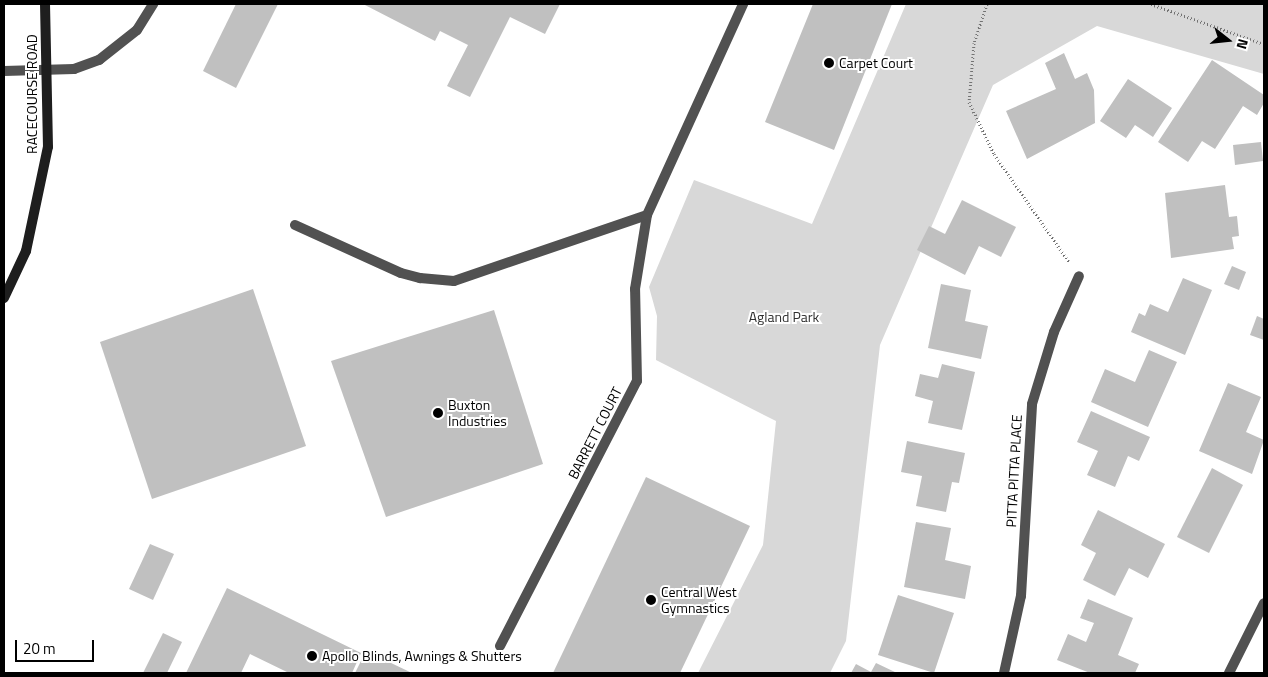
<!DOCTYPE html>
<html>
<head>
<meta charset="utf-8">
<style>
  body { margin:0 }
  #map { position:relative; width:1268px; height:677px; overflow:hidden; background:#fff; font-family:"Titillium Web",sans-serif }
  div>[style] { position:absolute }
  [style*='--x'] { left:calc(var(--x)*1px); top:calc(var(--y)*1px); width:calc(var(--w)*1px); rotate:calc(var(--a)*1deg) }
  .green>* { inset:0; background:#d8d8d8 }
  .building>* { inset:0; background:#c0c0c0 }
  .path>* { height:3px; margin-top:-1.5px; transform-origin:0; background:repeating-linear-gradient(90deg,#737373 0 1px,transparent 0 3.5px) }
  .lane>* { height:10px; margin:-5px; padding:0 5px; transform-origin:5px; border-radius:5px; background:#515151 }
  .street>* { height:10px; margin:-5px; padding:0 5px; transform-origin:5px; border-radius:5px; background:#515151 }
  .secondary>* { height:10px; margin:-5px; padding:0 5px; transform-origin:5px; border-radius:5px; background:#1e1e1e }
  .dots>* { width:14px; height:14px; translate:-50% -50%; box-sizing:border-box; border:2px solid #fff; border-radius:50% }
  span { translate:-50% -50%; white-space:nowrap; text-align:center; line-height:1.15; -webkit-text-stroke:4px #fff; paint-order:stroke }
  .poi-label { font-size:14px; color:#000 }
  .left { translate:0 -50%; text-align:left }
  .street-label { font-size:14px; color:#000 }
  .park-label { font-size:14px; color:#2f2f2f }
  .frame { position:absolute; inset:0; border:5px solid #000; pointer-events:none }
  .north { position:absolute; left:1203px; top:15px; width:50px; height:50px; -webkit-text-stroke:4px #fff; paint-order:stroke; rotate:106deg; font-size:14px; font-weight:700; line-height:20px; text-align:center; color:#000 }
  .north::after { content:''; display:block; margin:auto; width:18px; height:22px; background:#000; clip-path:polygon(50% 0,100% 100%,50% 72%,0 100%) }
  .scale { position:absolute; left:15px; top:640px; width:79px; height:22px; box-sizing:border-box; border:2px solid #000; border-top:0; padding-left:6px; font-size:15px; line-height:18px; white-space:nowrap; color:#000; -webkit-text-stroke:4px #fff; paint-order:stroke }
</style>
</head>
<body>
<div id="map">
  <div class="green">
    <div style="clip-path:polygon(906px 4px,1264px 4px,1264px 74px,1097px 26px,993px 85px,880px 345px,846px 641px,830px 673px,698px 673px,763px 545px,776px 421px,656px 360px,657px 316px,649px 287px,694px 180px,812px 224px)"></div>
  </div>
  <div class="building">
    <div style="clip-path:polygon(236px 4px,278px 4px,236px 88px,203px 71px)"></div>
    <div style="clip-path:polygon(363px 4px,560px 4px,545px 34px,510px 17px,470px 97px,447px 86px,468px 45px,440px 31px,435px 41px)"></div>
    <div style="clip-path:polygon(813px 4px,892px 4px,834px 150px,765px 122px)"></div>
    <div style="clip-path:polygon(1064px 53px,1075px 79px,1087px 73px,1094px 90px,1095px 123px,1027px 159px,1006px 111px,1056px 89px,1045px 63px)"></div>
    <div style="clip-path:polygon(1212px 60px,1264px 95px,1264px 103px,1257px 115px,1243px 106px,1215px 149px,1202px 141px,1188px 162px,1158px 142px)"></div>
    <div style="clip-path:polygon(1128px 79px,1172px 108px,1153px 137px,1135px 125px,1126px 138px,1100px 121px)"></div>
    <div style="clip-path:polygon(1261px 142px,1263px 161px,1235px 165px,1233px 145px)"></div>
    <div style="clip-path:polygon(1225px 185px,1229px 217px,1237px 216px,1239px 236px,1232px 237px,1234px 249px,1171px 258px,1165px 193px)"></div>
    <div style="clip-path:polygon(962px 200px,1016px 227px,1001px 257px,979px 246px,965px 275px,917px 250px,929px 226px,945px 234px)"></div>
    <div style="clip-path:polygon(1232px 266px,1246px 272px,1239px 290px,1224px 284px)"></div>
    <div style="clip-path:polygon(1183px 278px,1212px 290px,1185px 355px,1131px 332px,1139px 313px,1145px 316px,1150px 304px,1168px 312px)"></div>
    <div style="clip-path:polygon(941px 284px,971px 290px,965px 321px,988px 326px,981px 359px,928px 348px)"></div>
    <div style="clip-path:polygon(253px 289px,306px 446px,152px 499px,100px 342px)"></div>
    <div style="clip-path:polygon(494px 310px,543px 464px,386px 517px,331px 361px)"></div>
    <div style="clip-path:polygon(1257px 316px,1264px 319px,1264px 340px,1250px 335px)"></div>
    <div style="clip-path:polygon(1149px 350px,1177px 362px,1148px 427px,1091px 402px,1105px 369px,1135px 382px)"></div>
    <div style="clip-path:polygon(942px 364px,975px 372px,962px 430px,928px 423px,933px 401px,915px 396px,920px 374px,938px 378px)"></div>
    <div style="clip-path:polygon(1228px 383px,1261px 397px,1246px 432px,1264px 440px,1252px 474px,1199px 451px)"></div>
    <div style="clip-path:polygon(1091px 411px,1150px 437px,1139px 461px,1128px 456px,1115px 487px,1087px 475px,1098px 451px,1077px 442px)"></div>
    <div style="clip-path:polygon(907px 441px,965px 453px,959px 483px,952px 482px,946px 512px,916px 506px,922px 476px,901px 472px)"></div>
    <div style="clip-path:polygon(1212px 468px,1243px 485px,1209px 553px,1177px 537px)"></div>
    <div style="clip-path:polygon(646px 477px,750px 526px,680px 673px,553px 673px)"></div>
    <div style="clip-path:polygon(1098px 510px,1165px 544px,1148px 578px,1129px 568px,1115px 596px,1083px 580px,1096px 553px,1081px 545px)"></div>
    <div style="clip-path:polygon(916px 522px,951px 528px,945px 560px,971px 566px,965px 599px,904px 587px)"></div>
    <div style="clip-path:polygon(150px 544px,174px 554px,153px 600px,129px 589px)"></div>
    <div style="clip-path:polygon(227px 588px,361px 653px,352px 673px,289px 673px,250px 654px,241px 673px,186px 673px)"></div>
    <div style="clip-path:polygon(898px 595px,954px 613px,934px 673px,878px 655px)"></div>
    <div style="clip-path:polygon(1088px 599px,1133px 618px,1118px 655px,1139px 664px,1135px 673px,1090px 673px,1057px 660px,1068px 634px,1086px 642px,1094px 623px,1080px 618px)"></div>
    <div style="clip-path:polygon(163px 633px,182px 642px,167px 673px,143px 673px)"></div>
    <div style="clip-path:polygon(366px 651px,412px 673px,355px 673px)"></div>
    <div style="clip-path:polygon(876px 663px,897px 673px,851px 673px,856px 664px,871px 672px)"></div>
  </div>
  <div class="path">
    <div style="--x:987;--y:4;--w:41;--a:108.4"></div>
    <div style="--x:974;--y:43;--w:59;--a:94.8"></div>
    <div style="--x:969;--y:102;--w:58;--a:64.3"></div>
    <div style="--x:994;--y:154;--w:131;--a:55.2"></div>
    <div style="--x:1151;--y:4;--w:120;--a:19.5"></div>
  </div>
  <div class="lane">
    <div style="--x:295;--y:225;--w:116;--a:24.4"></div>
    <div style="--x:401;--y:273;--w:20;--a:15"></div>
    <div style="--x:420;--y:278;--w:34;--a:5"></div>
    <div style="--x:454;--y:281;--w:204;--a:-18.9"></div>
  </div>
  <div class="street">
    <div style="--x:4;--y:71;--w:70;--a:-1.6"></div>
    <div style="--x:74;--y:69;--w:27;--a:-20"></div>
    <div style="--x:99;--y:60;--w:48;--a:-38.3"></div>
    <div style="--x:137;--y:30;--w:31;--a:-58"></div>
    <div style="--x:500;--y:646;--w:298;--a:-62.7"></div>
    <div style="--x:637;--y:381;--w:92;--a:-91.2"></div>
    <div style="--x:635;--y:289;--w:75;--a:-80.8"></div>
    <div style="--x:647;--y:215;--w:232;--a:-65.5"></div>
    <div style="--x:1004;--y:673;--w:79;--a:-77.6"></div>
    <div style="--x:1021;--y:596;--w:192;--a:-86.7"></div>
    <div style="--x:1032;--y:404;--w:75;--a:-73"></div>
    <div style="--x:1054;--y:332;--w:61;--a:-65.9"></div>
    <div style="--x:1229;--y:673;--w:78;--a:-63.4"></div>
  </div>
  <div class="secondary">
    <div style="--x:4;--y:298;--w:52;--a:-64.9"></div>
    <div style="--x:26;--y:251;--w:106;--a:-78.1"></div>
    <div style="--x:48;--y:147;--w:143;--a:-91.2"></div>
  </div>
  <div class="dots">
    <div style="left:829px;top:63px;background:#000"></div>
    <div style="left:438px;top:413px;background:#000"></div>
    <div style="left:651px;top:600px;background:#000"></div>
    <div style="left:312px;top:656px;background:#000"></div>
  </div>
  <div class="poi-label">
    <span class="left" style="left:839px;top:63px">Carpet Court</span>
    <span class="left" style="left:448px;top:413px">Buxton<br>Industries</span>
    <span class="left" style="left:661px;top:600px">Central West<br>Gymnastics</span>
    <span class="left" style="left:322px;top:656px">Apollo Blinds, Awnings &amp; Shutters</span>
  </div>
  <div class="street-label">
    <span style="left:32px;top:94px;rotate:-90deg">RACECOURSE ROAD</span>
    <span style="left:595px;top:433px;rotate:-63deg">BARRETT COURT</span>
    <span style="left:1014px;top:471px;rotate:-87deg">PITTA PITTA PLACE</span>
  </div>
  <div class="park-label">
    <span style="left:784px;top:317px">Agland Park</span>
  </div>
  <div class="frame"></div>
  <div class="north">N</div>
  <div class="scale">20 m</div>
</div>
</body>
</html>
